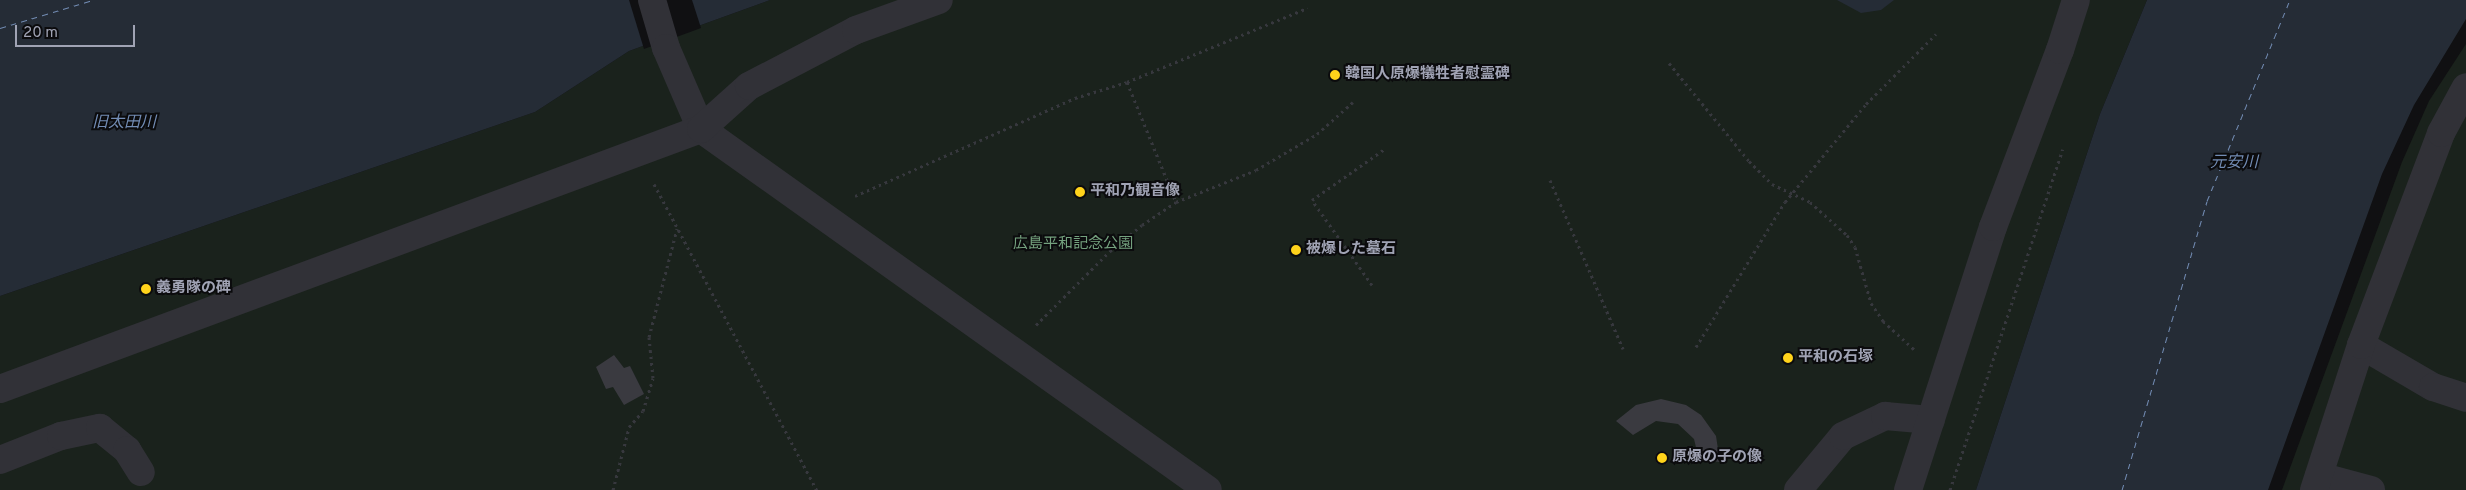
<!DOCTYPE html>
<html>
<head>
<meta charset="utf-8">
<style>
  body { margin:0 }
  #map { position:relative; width:2466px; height:490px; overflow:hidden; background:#101012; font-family:Overpass,"Noto Sans JP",sans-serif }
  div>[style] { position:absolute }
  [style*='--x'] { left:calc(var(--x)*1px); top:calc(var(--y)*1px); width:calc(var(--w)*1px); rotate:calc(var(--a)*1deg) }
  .green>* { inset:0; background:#1a221c }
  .water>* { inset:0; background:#252c36 }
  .pier>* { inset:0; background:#101012 }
  .ferry>* { height:1px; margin-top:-0.5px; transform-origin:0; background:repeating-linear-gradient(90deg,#728cb4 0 6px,transparent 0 11px) }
  .building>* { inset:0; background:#3a3a40 }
  .round { border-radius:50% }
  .path>* { height:3px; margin-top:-1.5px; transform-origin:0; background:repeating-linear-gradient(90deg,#37383e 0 2.5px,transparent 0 6.5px) }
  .minor>* { height:28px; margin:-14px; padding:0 14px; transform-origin:14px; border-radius:14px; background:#313137 }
  .dots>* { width:14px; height:14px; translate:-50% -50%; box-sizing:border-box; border:2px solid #0b0b0d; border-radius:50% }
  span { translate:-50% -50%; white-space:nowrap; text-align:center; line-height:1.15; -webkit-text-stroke:4px #0b0b0d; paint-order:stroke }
  .poi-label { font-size:15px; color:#a0a3b4; font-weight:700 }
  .left { translate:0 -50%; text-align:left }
  .park-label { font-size:15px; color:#74a17e }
  .water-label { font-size:16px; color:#728cb4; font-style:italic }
  .scale { position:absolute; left:15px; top:25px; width:120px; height:22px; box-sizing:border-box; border:2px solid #a0a3b4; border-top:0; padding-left:6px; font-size:15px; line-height:18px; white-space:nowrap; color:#a0a3b4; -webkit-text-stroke:4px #0b0b0d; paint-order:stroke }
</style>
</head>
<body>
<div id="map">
  <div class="green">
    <div style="clip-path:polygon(770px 0,2147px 0,2100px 114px,1976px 490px,0 490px,0 296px,535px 112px,629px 51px)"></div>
    <div style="clip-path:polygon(2466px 44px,2466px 490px,2282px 490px,2402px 162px,2429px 101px)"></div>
  </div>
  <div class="water">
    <div style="clip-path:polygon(0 0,770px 0,629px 51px,535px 112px,0 296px)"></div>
    <div style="clip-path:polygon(1837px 0,1894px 0,1881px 10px,1861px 13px)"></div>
    <div style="clip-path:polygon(2147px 0,2466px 0,2466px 19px,2414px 105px,2382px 174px,2268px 490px,1976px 490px,2100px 114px)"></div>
  </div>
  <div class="pier">
    <div style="clip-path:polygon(629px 0,692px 0,701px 28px,644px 49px)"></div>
  </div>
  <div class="ferry">
    <div style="--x:0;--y:28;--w:97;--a:-16.8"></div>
    <div style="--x:2122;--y:490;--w:301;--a:-73.6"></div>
    <div style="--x:2207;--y:201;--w:217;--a:-67.6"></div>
  </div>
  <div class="building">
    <div style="clip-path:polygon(614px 355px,624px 368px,630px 366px,644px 394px,624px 405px,613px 387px,606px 389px,596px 367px)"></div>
    <div style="clip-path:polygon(1661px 399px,1686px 405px,1701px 415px,1716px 436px,1720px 462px,1699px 460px,1694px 439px,1678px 424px,1656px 421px,1633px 435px,1616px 421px,1636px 405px)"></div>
    <div class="round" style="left:1655px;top:451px;width:14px;height:14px"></div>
  </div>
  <div class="path">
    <div style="--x:1669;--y:63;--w:127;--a:50.8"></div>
    <div style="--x:1749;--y:161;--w:33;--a:45"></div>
    <div style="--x:1772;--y:184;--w:42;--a:25.3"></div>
    <div style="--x:1810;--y:202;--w:50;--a:41.7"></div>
    <div style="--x:1847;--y:235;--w:14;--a:56"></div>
    <div style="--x:1855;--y:247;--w:58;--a:74.1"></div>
    <div style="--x:1871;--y:303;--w:22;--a:56"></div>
    <div style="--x:1883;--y:321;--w:45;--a:42.3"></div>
    <div style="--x:1127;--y:82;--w:130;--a:67.8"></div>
    <div style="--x:1550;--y:180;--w:184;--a:66.6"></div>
    <div style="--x:654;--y:184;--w:347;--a:62"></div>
    <div style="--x:855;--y:196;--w:241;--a:-24"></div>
    <div style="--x:1075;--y:98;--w:54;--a:-17.1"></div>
    <div style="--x:1127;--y:82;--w:195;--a:-22.3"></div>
    <div style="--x:1372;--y:285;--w:104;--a:-125.2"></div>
    <div style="--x:1312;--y:200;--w:90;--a:-35.1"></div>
    <div style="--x:1036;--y:325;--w:105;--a:-45"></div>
    <div style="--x:1110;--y:251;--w:41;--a:-39.1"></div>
    <div style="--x:1142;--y:225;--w:41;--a:-34.1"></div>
    <div style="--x:1176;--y:202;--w:86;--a:-21.8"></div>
    <div style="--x:1256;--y:170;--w:71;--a:-30.5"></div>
    <div style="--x:1317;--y:134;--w:48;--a:-41.6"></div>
    <div style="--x:1696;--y:347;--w:170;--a:-58.5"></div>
    <div style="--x:1785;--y:202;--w:127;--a:-50.4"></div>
    <div style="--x:1866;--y:104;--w:99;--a:-45"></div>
    <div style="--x:613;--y:490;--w:65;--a:-75.7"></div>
    <div style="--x:629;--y:427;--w:21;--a:-49"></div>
    <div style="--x:643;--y:411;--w:34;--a:-73"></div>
    <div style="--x:653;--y:378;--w:41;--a:-95.6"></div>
    <div style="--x:649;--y:337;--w:112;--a:-75.5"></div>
    <div style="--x:1950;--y:490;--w:359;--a:-71.7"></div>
  </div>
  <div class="minor">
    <div style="--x:652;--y:0;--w:50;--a:73.7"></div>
    <div style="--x:666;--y:48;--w:88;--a:66.6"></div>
    <div style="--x:701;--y:129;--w:622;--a:35.45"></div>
    <div style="--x:2361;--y:345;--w:83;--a:30.3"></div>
    <div style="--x:2433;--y:387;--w:35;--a:18"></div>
    <div style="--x:0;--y:389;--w:748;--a:-20.35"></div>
    <div style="--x:701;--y:129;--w:64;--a:-41.9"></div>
    <div style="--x:749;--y:86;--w:121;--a:-27.6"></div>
    <div style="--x:856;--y:30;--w:88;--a:-19.9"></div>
    <div style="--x:0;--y:460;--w:66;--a:-21.5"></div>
    <div style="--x:61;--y:436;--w:40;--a:-12"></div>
    <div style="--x:100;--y:428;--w:35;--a:39"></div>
    <div style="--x:127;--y:450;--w:26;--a:58"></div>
    <div style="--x:2319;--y:476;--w:54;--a:15.1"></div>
    <div style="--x:1798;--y:490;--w:70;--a:-50.2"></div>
    <div style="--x:1843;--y:436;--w:47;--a:-25.5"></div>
    <div style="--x:1885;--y:416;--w:46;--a:5"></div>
    <div style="--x:1908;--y:490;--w:276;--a:-72.1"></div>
    <div style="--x:1993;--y:227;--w:189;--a:-69.3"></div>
    <div style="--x:2060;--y:50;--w:52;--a:-72.3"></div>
    <div style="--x:2314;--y:490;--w:152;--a:-72"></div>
    <div style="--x:2361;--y:345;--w:227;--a:-69.3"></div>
    <div style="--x:2441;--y:133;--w:52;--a:-61.5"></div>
  </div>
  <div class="dots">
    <div style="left:1335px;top:75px;background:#ffd31b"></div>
    <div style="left:1080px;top:192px;background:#ffd31b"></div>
    <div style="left:1296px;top:250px;background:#ffd31b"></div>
    <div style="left:146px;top:289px;background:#ffd31b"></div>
    <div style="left:1788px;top:358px;background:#ffd31b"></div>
    <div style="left:1662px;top:458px;background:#ffd31b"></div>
  </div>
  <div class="poi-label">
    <span class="left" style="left:1345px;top:75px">韓国人原爆犠牲者慰霊碑</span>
    <span class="left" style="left:1090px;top:192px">平和乃観音像</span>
    <span class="left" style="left:1306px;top:250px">被爆した墓石</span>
    <span class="left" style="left:156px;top:289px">義勇隊の碑</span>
    <span class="left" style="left:1798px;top:358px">平和の石塚</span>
    <span class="left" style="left:1672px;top:458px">原爆の子の像</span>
  </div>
  <div class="park-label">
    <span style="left:1073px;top:245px">広島平和記念公園</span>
  </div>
  <div class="water-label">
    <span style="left:124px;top:123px">旧太田川</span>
    <span style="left:2234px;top:163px">元安川</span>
  </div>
  <div class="scale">20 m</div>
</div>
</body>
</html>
